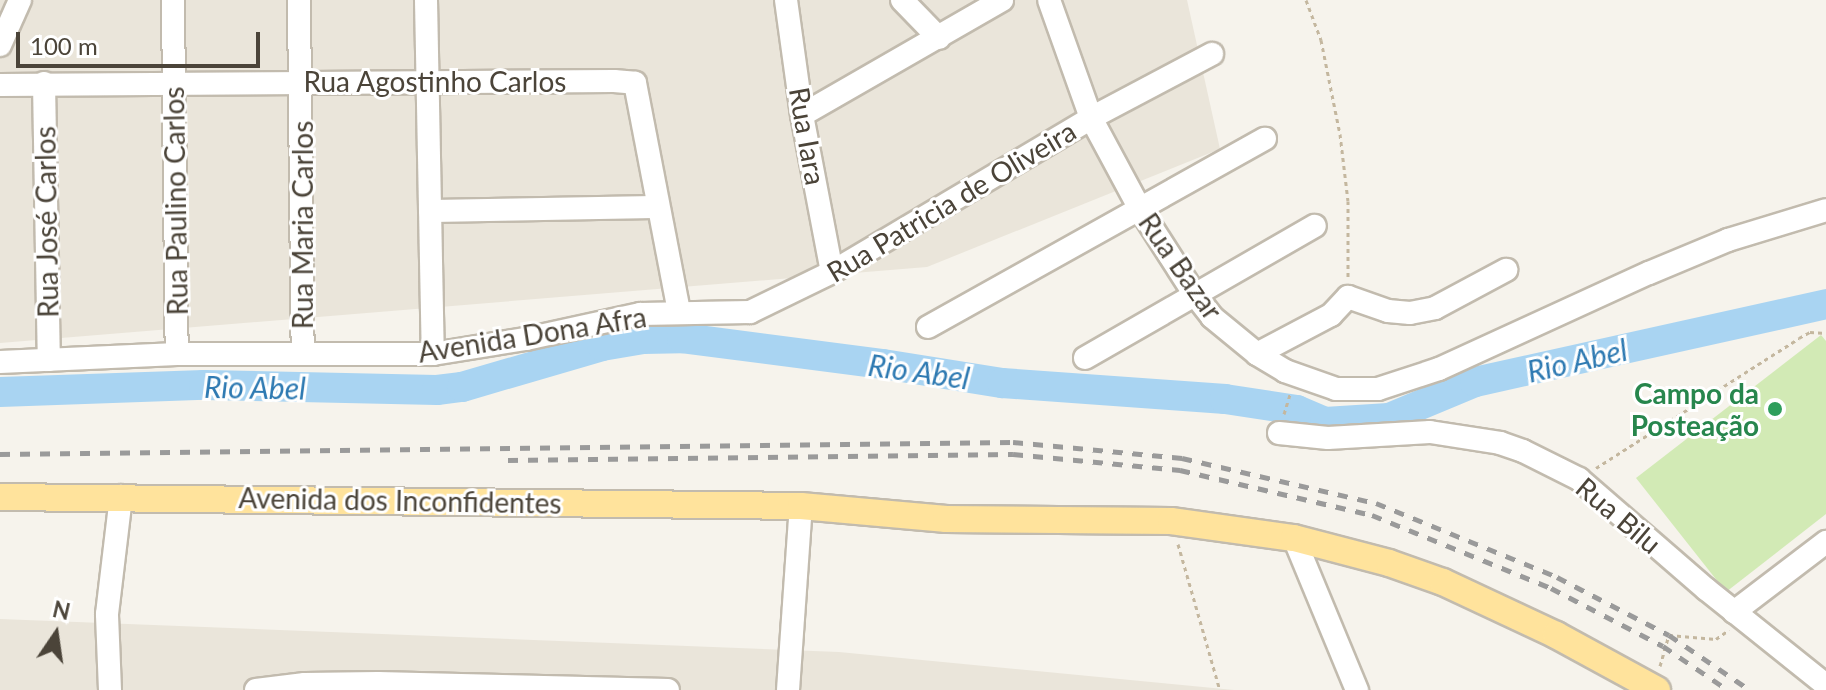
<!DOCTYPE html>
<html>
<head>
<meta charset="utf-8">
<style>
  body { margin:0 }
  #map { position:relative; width:1826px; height:690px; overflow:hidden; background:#f6f3ec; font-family:Lato,sans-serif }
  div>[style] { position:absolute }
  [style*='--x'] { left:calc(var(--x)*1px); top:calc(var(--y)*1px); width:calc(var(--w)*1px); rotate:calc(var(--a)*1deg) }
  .residential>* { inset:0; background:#eae5da }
  .green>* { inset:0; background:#d2eab5 }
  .river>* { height:30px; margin:-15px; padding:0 15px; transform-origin:15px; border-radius:15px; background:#a9d4f2 }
  .path>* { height:3px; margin-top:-1.5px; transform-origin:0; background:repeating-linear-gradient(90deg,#c4b79f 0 4px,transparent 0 8px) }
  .roads { filter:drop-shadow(2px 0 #c2bbae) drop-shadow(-2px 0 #c2bbae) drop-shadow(0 2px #c2bbae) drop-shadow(0 -2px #c2bbae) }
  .minor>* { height:22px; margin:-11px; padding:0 11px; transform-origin:11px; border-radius:11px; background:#fff }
  .major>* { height:26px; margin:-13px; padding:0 13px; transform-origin:13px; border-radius:13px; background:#ffe39c }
  .rail>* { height:5px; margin-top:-2.5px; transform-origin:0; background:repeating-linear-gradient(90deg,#9a9a9a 0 10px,transparent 0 20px) }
  .dots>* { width:22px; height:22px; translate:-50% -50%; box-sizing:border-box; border:4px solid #fff; border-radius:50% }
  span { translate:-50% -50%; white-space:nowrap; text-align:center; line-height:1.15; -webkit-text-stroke:6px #fff; paint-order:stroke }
  .street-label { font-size:28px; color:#4b4439 }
  .leisure-label { font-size:28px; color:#27864d; font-weight:700 }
  .right { translate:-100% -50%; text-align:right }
  .water-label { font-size:30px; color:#2e7ab2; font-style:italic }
  .north { position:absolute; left:16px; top:594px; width:80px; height:80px; -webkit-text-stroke:6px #fff; paint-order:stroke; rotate:13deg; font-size:22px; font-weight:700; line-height:32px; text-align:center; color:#4b4439 }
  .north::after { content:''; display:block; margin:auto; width:28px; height:36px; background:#4b4439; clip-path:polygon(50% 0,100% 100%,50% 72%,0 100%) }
  .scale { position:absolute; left:16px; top:32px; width:244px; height:36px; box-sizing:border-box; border:4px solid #4b4439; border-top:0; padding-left:10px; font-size:24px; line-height:28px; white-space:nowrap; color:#4b4439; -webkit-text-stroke:6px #fff; paint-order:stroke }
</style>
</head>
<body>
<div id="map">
  <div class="residential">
    <div style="clip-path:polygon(0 0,1187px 0,1220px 149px,927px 267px,0 343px)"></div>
    <div style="clip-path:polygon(0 619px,839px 652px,1234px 690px,0 690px)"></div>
  </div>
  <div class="green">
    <div style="clip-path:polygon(1821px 335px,1826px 341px,1826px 514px,1726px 592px,1636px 478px)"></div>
  </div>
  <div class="river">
    <div style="--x:0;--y:392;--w:204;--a:-2"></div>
    <div style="--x:204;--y:385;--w:233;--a:1.2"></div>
    <div style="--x:437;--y:390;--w:25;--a:-7"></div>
    <div style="--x:462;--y:387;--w:146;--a:-16.3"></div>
    <div style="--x:602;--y:346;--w:42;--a:-9.7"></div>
    <div style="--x:643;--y:339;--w:39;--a:-1"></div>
    <div style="--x:682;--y:338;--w:203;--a:7.4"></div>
    <div style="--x:883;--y:364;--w:121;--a:9.1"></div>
    <div style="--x:1002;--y:383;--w:224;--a:4.1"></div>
    <div style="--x:1225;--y:399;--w:73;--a:8.7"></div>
    <div style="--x:1297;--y:410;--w:30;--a:23"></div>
    <div style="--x:1325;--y:422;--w:64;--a:-3.6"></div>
    <div style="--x:1389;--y:418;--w:93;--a:-22.7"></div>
    <div style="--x:1475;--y:382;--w:360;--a:-12.5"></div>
  </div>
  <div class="path">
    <div style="--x:1306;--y:0;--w:43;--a:69.4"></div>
    <div style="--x:1321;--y:40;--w:96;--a:78.6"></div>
    <div style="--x:1340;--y:134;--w:67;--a:83.2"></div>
    <div style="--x:1348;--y:201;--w:76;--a:90"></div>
    <div style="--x:1284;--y:414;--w:21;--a:-73"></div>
    <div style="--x:1596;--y:468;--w:241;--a:-32.6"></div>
    <div style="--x:1799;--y:338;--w:13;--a:-29"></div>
    <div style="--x:1810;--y:332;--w:16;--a:4"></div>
    <div style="--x:1178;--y:544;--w:152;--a:74"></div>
    <div style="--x:1660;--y:666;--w:32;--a:-74"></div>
    <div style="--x:1669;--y:635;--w:47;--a:4.9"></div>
    <div style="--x:1716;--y:639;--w:16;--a:-35"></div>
  </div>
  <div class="roads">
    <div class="minor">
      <div style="--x:173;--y:0;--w:354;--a:89.4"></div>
      <div style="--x:299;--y:0;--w:353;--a:89.4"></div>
      <div style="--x:426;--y:0;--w:354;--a:88.9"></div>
      <div style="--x:786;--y:0;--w:116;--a:82.1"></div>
      <div style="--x:802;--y:115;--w:160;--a:79.2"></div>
      <div style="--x:902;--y:0;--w:53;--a:45.8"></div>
      <div style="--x:1049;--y:0;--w:125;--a:70.4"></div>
      <div style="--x:1091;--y:118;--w:103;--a:61.7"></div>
      <div style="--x:1140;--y:209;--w:102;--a:57.4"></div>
      <div style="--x:1195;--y:295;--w:28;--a:52"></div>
      <div style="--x:1212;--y:317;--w:58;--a:39.4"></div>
      <div style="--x:1257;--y:354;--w:33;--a:31"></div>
      <div style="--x:1285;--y:371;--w:54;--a:19.4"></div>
      <div style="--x:1336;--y:389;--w:42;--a:0"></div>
      <div style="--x:1378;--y:389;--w:64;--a:-18.2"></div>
      <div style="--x:1439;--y:369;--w:231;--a:-24.6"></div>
      <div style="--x:1649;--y:273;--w:86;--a:-22.7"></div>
      <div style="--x:1728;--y:240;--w:102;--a:-17"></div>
      <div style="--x:0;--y:45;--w:49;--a:-66"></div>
      <div style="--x:44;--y:83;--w:277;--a:89"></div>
      <div style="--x:0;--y:85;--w:614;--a:-0.37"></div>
      <div style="--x:614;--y:81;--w:21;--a:5"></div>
      <div style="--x:635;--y:83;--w:233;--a:79.1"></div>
      <div style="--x:802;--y:115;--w:231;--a:-29.9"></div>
      <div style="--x:430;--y:211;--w:227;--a:-1"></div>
      <div style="--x:928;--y:327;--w:386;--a:-29.2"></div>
      <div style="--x:1257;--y:354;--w:84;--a:-27.8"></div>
      <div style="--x:1331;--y:315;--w:25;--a:-47"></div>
      <div style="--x:1348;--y:297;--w:42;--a:19.3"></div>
      <div style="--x:1388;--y:311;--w:22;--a:5"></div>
      <div style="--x:1410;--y:313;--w:25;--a:-11"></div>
      <div style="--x:1435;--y:308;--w:81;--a:-28.2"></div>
      <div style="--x:1085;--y:358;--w:265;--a:-29.9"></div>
      <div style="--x:0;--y:362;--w:177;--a:-2.6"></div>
      <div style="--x:177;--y:354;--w:256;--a:0"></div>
      <div style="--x:433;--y:354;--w:94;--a:-9.2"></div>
      <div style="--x:526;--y:339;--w:117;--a:-12.4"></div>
      <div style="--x:640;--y:314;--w:110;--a:-1"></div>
      <div style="--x:750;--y:312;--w:91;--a:-26"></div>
      <div style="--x:832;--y:272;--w:301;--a:-30.7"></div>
      <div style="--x:1091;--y:118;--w:137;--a:-27.9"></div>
      <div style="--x:1279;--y:433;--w:49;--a:5.8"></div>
      <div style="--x:1328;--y:438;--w:102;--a:-3.4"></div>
      <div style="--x:1430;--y:432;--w:71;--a:8.9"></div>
      <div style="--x:1500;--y:443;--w:24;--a:19"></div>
      <div style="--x:1523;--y:451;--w:63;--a:26.6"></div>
      <div style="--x:1579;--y:479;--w:168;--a:40.9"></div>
      <div style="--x:1706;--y:589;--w:154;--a:38.7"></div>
      <div style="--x:1294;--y:538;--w:165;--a:67.5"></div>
      <div style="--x:1734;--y:612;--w:116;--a:-37.3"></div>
      <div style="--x:110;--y:690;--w:76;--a:-92.3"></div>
      <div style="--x:107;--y:614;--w:119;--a:-83.2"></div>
      <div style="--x:256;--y:690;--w:49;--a:-7"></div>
      <div style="--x:305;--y:684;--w:73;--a:-0.8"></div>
      <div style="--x:378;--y:683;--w:290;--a:1.4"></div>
      <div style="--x:788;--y:690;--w:184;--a:-86"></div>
    </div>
    <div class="major">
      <div style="--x:0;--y:497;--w:801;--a:0.64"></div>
      <div style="--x:801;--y:506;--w:146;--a:5.1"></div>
      <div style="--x:946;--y:519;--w:225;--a:0.5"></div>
      <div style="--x:1171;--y:521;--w:124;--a:7.9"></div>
      <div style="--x:1294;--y:538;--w:98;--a:14.7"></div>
      <div style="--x:1389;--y:563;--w:57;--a:19.4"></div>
      <div style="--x:1443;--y:582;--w:125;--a:25.1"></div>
      <div style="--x:1556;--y:635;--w:115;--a:28.6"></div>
    </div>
  </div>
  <div class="rail">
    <div style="--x:0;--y:454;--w:1013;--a:-0.68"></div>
    <div style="--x:1013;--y:442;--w:170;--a:5.4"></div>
    <div style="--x:1182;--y:458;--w:199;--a:13.1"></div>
    <div style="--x:1376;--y:503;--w:196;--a:22.2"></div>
    <div style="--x:1557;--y:577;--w:126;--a:27.4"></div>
    <div style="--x:1669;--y:635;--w:98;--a:34.2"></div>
    <div style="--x:508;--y:460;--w:505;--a:-0.68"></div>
    <div style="--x:1013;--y:454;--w:168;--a:5.5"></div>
    <div style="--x:1180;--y:470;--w:197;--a:13.2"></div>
    <div style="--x:1372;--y:515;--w:193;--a:22.2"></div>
    <div style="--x:1551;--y:588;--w:126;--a:27.4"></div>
    <div style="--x:1663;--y:646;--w:78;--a:34.1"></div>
  </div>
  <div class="dots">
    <div style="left:1775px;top:409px;background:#2e9e5b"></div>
  </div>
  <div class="street-label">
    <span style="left:435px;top:81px">Rua Agostinho Carlos</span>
    <span style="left:808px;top:136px;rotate:80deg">Rua Iara</span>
    <span style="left:175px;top:201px;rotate:-91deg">Rua Paulino Carlos</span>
    <span style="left:951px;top:201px;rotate:-31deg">Rua Patricia de Oliveira</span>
    <span style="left:46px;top:222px;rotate:-91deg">Rua José Carlos</span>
    <span style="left:302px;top:225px;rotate:-90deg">Rua Maria Carlos</span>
    <span style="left:1181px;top:266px;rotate:55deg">Rua Bazar</span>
    <span style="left:532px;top:334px;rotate:-9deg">Avenida Dona Afra</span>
    <span style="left:400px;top:500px;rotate:1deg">Avenida dos Inconfidentes</span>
    <span style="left:1619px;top:515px;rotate:40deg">Rua Bilu</span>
  </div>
  <div class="leisure-label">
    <span class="right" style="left:1759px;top:409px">Campo da<br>Posteação</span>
  </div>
  <div class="water-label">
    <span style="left:1577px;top:360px;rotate:-13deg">Rio Abel</span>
    <span style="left:919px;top:371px;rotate:8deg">Rio Abel</span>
    <span style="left:255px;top:387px;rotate:1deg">Rio Abel</span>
  </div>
  <div class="north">N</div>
  <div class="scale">100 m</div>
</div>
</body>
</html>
